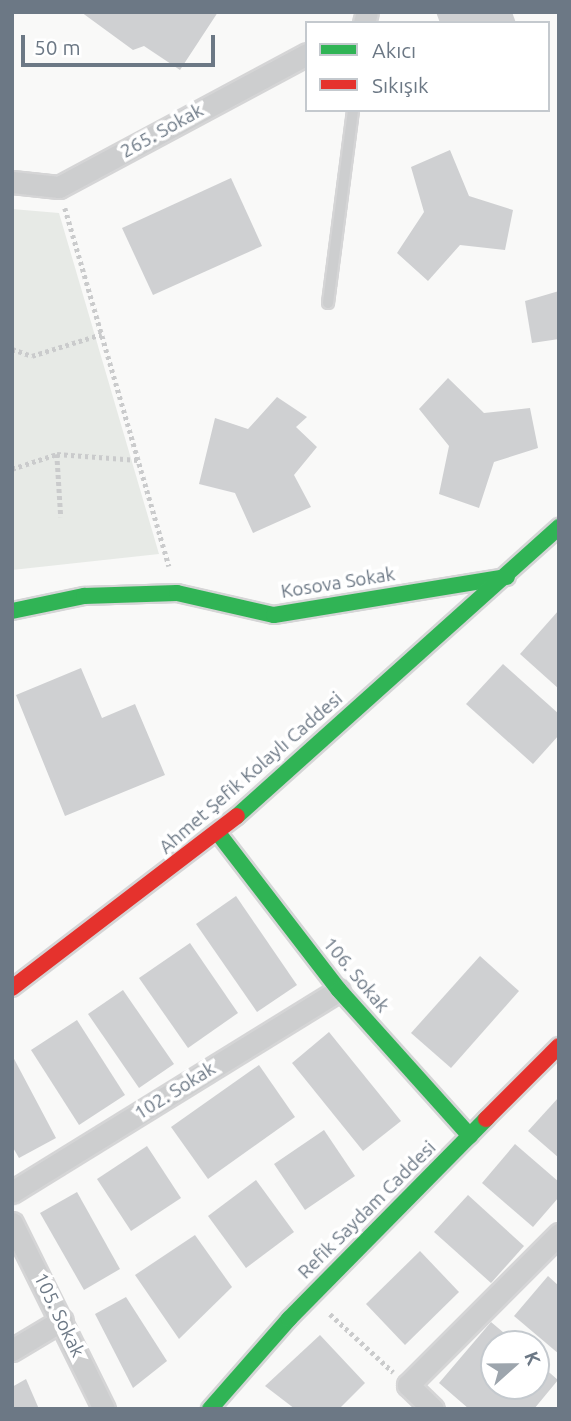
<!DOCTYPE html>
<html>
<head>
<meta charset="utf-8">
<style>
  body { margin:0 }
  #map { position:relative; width:571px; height:1421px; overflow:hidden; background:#f9f9f8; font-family:Ubuntu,sans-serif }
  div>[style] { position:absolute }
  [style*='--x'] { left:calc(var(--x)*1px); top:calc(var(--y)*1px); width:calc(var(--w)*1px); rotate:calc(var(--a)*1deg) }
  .green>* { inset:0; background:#e7eae6 }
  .building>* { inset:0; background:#cfd0d2 }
  .path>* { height:4.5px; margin-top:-2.25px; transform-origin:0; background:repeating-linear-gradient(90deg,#cacbcc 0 3.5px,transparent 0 7px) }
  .roads { filter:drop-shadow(2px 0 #d5d5d6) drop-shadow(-2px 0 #d5d5d6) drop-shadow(0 2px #d5d5d6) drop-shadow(0 -2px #d5d5d6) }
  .lane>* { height:10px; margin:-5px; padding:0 5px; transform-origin:5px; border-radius:5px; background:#cdcecf }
  .street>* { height:21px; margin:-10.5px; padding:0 10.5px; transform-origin:10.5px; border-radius:10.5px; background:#cdcecf }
  .fast>* { height:16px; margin:-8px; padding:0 8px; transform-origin:8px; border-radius:8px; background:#30b455 }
  .jam>* { height:16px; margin:-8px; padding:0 8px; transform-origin:8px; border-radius:8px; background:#e5322d }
  span { translate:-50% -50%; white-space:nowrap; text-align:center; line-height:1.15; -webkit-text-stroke:7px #fff; paint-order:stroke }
  .street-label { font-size:19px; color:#6c7885 }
  .frame { position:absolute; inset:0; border:14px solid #6c7885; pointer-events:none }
  .legend { position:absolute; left:305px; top:21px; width:245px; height:91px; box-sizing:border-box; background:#fff; border:2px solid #c4c9ce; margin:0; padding:9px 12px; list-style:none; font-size:21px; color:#6c7885 }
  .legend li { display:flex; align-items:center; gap:14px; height:35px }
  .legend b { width:35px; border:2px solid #c4c9ce }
  .north { position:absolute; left:480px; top:1330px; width:70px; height:70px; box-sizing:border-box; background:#fff; border:2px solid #c4c9ce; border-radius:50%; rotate:69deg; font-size:19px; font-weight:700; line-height:28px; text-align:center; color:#6c7885 }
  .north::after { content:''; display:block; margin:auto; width:24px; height:32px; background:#9da5ad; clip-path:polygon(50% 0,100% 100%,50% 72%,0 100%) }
  .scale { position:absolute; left:21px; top:35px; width:194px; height:32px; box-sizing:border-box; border:4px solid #6c7885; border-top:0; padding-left:9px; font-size:21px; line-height:24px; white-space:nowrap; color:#6c7885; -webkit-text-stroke:5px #fff; paint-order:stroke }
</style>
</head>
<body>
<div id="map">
  <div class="green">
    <div style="clip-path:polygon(12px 209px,59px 213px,159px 554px,12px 570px)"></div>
  </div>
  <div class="building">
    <div style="clip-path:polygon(81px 12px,218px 12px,180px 70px,144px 46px,133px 50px)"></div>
    <div style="clip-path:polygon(436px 12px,512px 12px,516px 23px,440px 23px)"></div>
    <div style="clip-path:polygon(450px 150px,469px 196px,513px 210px,505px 250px,460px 245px,428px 281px,397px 253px,424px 212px,411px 167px)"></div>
    <div style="clip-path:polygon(231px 178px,262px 246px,153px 295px,122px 228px)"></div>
    <div style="clip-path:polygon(559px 291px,559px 339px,532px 343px,525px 301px)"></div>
    <div style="clip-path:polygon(448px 378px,484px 413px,530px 408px,538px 448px,494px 462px,479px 508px,439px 494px,449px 446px,419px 409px)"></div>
    <div style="clip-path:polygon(277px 397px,307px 417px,296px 427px,317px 447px,294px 475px,311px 507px,253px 533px,235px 493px,199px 484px,215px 418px,248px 429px)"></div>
    <div style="clip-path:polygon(559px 610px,559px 689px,520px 654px)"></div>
    <div style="clip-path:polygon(503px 664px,559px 714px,559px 735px,533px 764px,466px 704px)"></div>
    <div style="clip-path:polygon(81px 668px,102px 718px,135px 704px,165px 775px,65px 816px,16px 695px)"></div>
    <div style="clip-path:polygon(236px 896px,297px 985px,257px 1012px,196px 924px)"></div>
    <div style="clip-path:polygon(190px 943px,238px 1013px,188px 1048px,139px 978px)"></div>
    <div style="clip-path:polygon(480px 956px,519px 991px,451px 1068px,411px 1033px)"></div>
    <div style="clip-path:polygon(123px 990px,174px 1064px,139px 1088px,88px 1014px)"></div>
    <div style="clip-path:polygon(77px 1020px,125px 1095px,79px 1125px,31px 1050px)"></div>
    <div style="clip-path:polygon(329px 1032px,401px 1121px,363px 1151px,292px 1063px)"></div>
    <div style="clip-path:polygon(12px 1055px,56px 1138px,19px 1158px,12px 1146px)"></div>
    <div style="clip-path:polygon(259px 1065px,295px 1117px,208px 1179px,171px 1127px)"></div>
    <div style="clip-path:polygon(559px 1097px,559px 1158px,528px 1131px)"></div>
    <div style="clip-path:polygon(324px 1130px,355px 1176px,305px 1210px,274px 1164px)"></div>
    <div style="clip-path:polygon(515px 1144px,559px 1182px,559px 1197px,533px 1227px,482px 1183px)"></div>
    <div style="clip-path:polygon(147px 1146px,181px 1198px,131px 1231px,97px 1179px)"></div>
    <div style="clip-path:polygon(256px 1180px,294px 1232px,246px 1268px,208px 1216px)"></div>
    <div style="clip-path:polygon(77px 1192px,120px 1269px,84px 1290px,40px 1213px)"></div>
    <div style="clip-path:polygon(468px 1195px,524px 1246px,491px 1283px,434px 1232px)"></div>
    <div style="clip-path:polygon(195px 1235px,232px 1287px,179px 1339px,135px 1275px)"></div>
    <div style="clip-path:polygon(420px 1251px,459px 1292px,405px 1345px,366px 1304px)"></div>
    <div style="clip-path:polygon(548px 1276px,559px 1286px,559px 1354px,514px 1316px)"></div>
    <div style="clip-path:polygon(126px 1297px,167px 1361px,133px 1388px,95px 1314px)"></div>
    <div style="clip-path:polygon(491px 1322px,517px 1344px,494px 1344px,494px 1386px,536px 1386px,536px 1361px,558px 1380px,534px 1409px,469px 1409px,439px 1383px)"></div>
    <div style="clip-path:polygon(320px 1335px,365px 1383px,339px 1409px,295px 1409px,265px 1386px)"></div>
    <div style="clip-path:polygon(26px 1379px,39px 1409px,12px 1409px,12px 1387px)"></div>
  </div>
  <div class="path">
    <div style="--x:65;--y:208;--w:373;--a:73.8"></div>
    <div style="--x:12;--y:349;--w:21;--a:19"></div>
    <div style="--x:32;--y:356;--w:73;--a:-17.4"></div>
    <div style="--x:57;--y:454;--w:63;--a:86.4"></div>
    <div style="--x:12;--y:469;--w:47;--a:-18.4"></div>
    <div style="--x:57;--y:454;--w:81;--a:4.2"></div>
    <div style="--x:330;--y:1314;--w:86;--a:42.6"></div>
  </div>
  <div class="roads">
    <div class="lane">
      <div style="--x:328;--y:303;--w:195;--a:-82.6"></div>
    </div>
    <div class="street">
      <div style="--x:364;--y:23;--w:11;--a:-75"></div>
      <div style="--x:12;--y:182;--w:47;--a:6.1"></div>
      <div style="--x:59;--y:187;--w:281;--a:-28.2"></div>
      <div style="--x:12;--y:1192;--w:384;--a:-31.7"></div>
      <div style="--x:12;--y:1223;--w:208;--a:63.7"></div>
      <div style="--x:12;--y:1350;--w:58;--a:-31"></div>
      <div style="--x:433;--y:1409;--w:35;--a:-136"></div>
      <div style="--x:408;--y:1385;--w:214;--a:-45"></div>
    </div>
    <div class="fast">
      <div style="--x:12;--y:611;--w:74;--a:-11.8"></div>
      <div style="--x:84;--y:596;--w:93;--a:-1.8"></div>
      <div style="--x:177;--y:593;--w:99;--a:12.8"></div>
      <div style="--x:274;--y:615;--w:236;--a:-9.3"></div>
      <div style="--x:237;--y:816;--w:433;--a:-41.9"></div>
      <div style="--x:218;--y:833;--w:198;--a:52.4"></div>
      <div style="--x:339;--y:990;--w:196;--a:48.1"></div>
      <div style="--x:210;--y:1409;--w:120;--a:-48.7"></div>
      <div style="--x:289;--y:1319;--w:281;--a:-45.4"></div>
    </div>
    <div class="jam">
      <div style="--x:12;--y:988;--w:283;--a:-37.4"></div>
      <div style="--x:486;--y:1119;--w:103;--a:-45"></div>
    </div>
  </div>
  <div class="street-label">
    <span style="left:162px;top:131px;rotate:-29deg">265. Sokak</span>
    <span style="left:338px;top:583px;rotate:-9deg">Kosova Sokak</span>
    <span style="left:251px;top:773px;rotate:-41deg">Ahmet Şefik Kolaylı Caddesi</span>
    <span style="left:356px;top:975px;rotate:50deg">106. Sokak</span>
    <span style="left:175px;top:1091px;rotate:-32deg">102. Sokak</span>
    <span style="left:367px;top:1210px;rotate:-45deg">Refik Saydam Caddesi</span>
    <span style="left:59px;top:1315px;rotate:64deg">105. Sokak</span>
  </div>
  <div class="frame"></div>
  <ul class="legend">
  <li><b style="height:9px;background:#30b455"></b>Akıcı</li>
  <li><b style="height:9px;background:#e5322d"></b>Sıkışık</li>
  </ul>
  <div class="north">K</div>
  <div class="scale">50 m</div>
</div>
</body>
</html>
